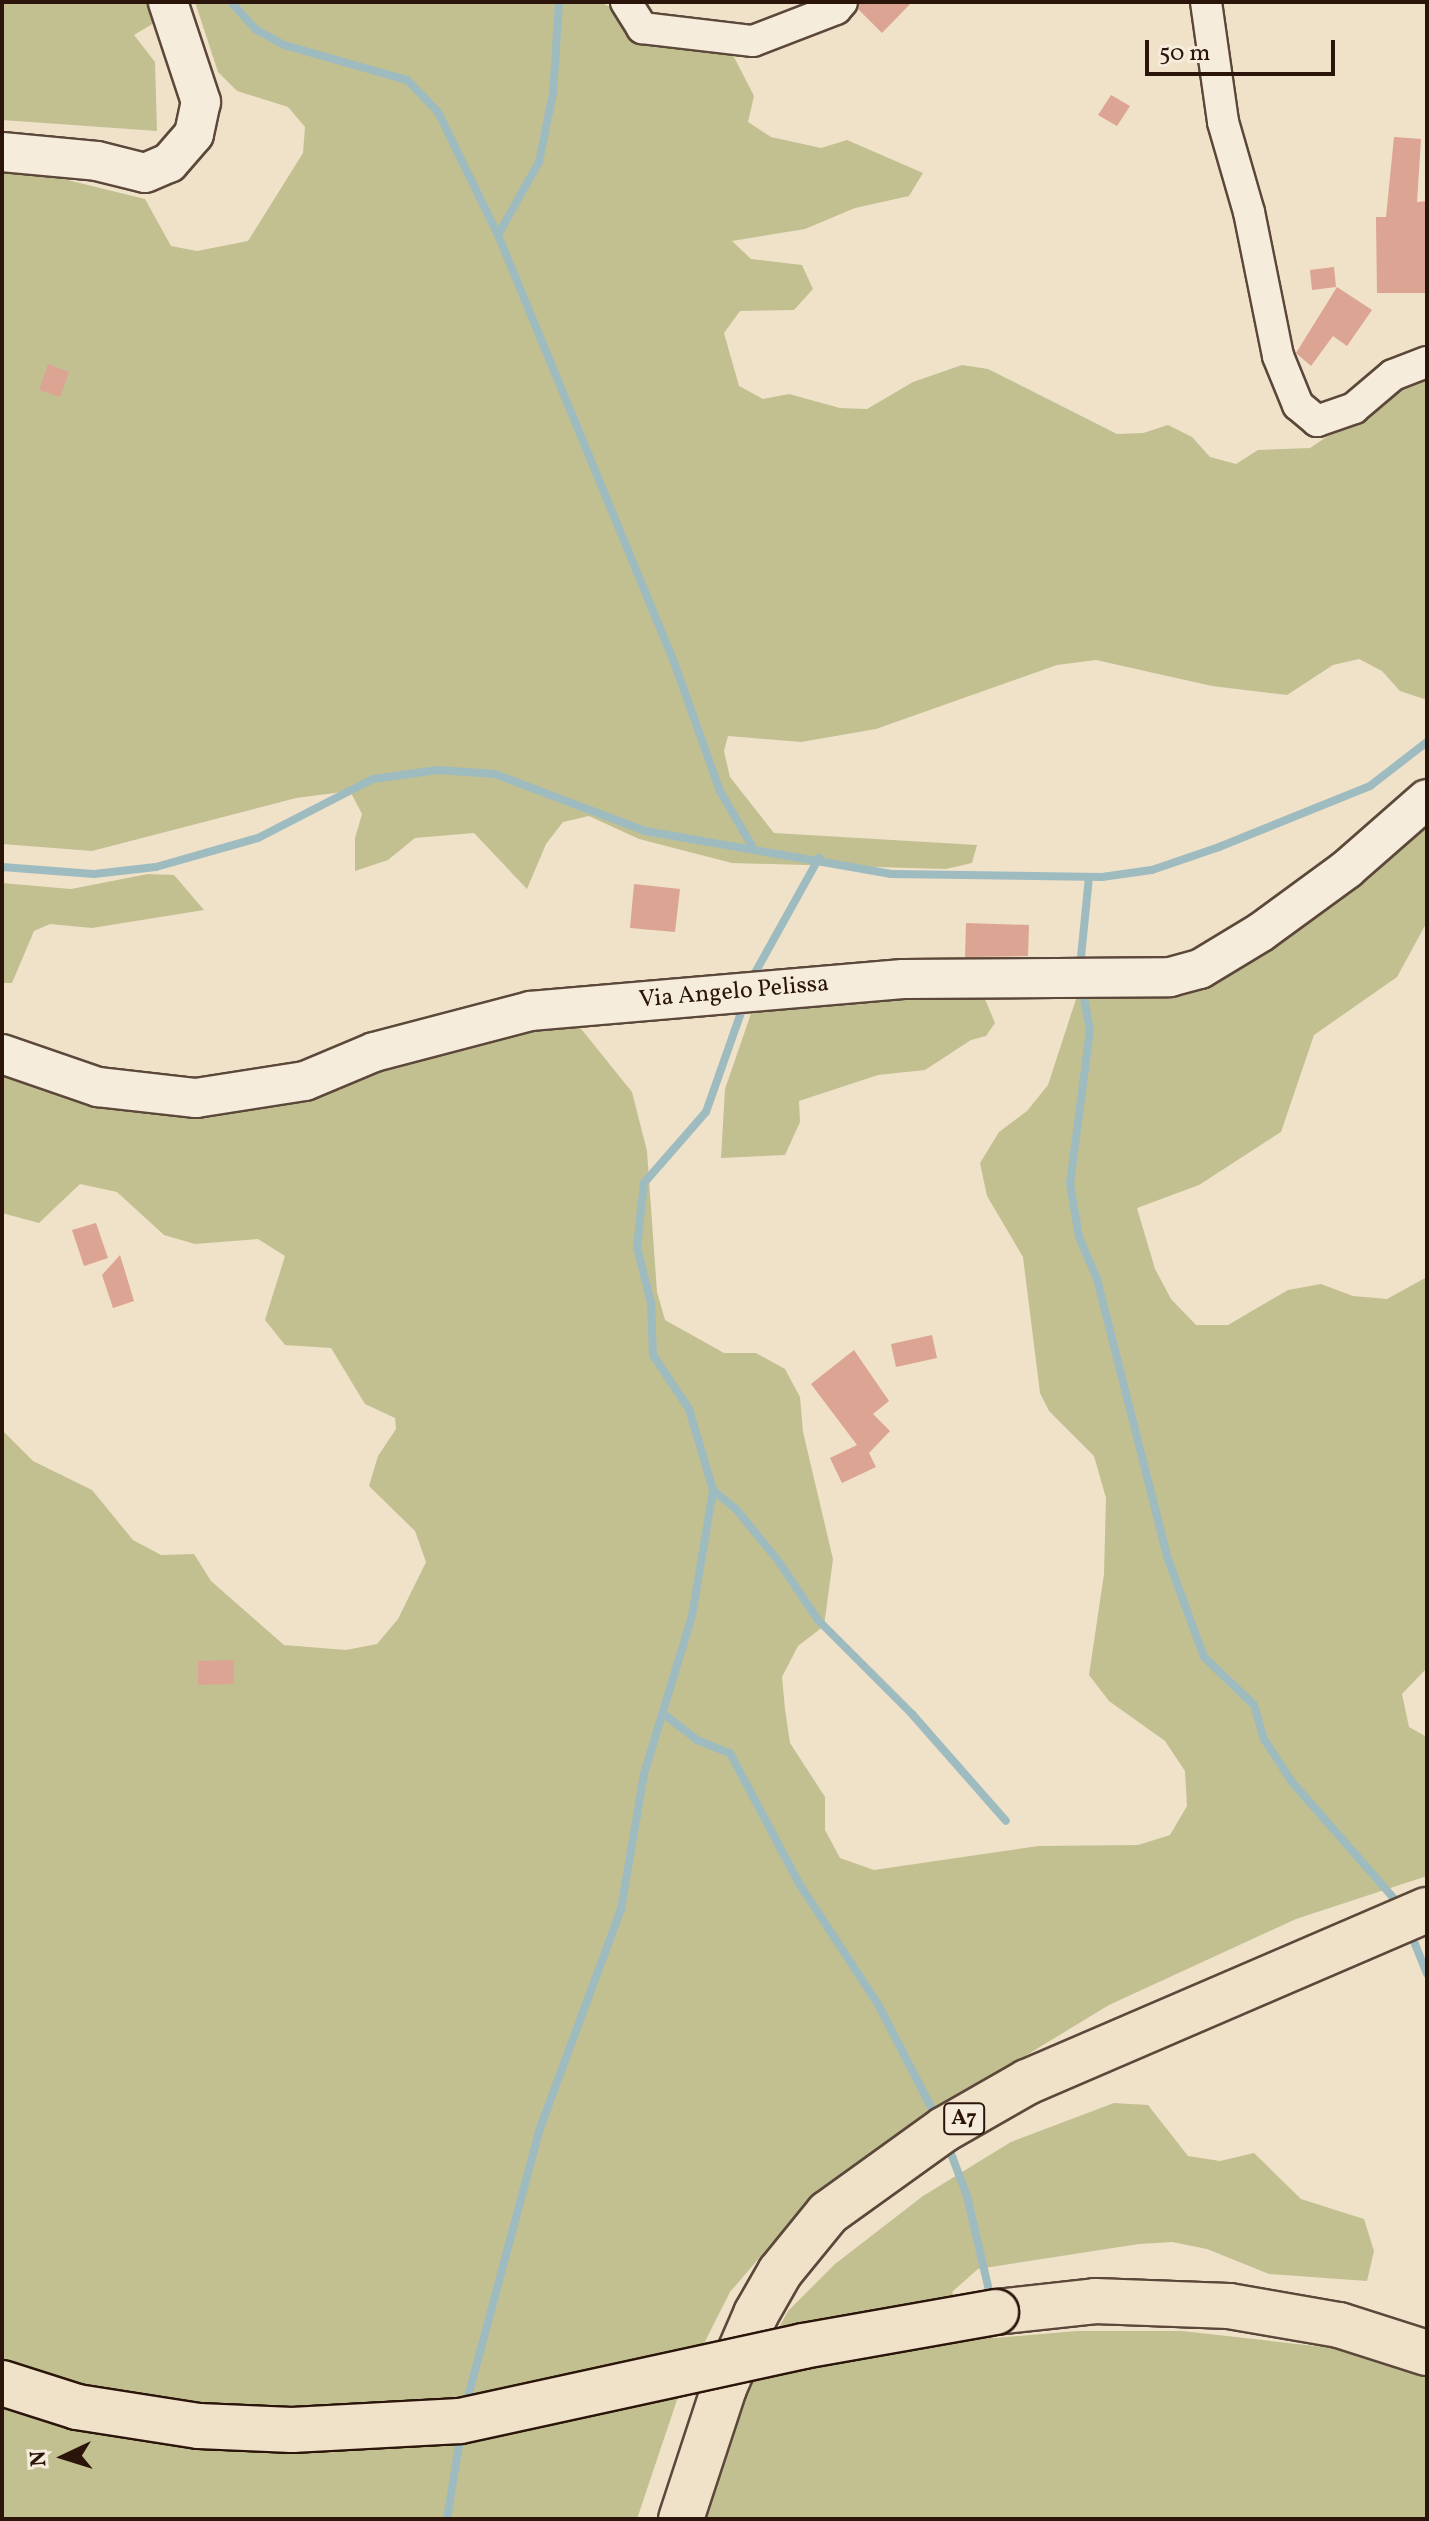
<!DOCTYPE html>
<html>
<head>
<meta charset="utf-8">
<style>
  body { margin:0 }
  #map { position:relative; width:1429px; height:2521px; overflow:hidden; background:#f0e1c9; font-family:Vollkorn,serif }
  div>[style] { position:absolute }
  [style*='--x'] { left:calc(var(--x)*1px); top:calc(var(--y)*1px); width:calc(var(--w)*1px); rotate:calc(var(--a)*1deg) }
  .green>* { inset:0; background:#c2c091 }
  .stream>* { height:8px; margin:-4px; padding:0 4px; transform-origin:4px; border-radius:4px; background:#9ebbc0 }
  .building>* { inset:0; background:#dba493 }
  .roads { filter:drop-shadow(2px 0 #5c483a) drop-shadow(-2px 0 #5c483a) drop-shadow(0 2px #5c483a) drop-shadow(0 -2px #5c483a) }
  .minor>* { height:30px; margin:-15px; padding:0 15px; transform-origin:15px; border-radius:15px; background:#f5ecdc }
  .tertiary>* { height:38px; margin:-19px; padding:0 19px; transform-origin:19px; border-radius:19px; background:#f5ecdc }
  .motorway>* { height:44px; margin:-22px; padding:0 22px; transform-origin:22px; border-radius:22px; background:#f0e1c9 }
  .bridges { filter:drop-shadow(2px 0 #2b150a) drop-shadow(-2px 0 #2b150a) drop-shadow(0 2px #2b150a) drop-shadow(0 -2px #2b150a) }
  .motorway-bridge>* { height:44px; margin:-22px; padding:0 22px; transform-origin:22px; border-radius:22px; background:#f0e1c9 }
  span { translate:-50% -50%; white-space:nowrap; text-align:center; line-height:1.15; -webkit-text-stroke:6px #f5ecdc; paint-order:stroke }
  .shield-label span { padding:2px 6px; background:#f5ecdc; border:2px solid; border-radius:6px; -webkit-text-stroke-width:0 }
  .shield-label { font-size:22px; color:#2b150a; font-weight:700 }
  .street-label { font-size:24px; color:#2b150a }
  .frame { position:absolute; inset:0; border:4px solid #2b150a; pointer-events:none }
  .north { position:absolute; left:24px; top:2417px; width:80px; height:80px; -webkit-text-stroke:6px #f5ecdc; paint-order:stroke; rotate:266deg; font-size:22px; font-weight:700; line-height:32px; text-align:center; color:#2b150a }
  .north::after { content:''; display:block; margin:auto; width:28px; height:36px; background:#2b150a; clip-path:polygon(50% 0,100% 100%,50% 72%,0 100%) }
  .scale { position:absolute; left:1145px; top:40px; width:190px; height:36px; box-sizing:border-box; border:4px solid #2b150a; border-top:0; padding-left:10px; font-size:24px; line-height:28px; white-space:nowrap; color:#2b150a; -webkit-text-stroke:6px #f5ecdc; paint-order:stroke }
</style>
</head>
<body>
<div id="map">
  <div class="green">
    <div style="clip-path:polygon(2px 2px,153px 2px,154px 23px,134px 35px,155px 62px,157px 131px,2px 120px)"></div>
    <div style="clip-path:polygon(195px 2px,600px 2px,690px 46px,733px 55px,754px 96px,748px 122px,771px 137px,821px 148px,847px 140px,923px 173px,909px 196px,855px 208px,805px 229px,732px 241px,751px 259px,802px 265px,813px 289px,794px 310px,740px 311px,724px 333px,739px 386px,763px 399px,789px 394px,840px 408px,867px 409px,913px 382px,962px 365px,988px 369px,1117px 434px,1143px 433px,1168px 425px,1192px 437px,1210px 457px,1236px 464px,1258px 450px,1310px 448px,1392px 393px,1427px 380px,1427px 700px,1400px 691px,1382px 671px,1359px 659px,1333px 665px,1287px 695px,1212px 686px,1096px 660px,1057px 665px,876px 729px,801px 742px,728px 736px,724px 751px,730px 777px,774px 833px,977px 845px,972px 863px,946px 869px,732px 863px,639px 839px,589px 816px,563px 822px,546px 844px,527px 889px,474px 833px,415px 838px,388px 860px,355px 871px,355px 838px,362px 814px,350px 791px,296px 798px,92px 851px,2px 844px,2px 164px,145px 199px,171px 246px,197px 251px,248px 241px,303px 153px,305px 127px,288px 107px,237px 91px,218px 72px)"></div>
    <div style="clip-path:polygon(1427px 817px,1427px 922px,1397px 977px,1314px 1035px,1281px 1132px,1199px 1185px,1137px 1208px,1155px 1269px,1171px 1299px,1196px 1325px,1228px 1325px,1288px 1290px,1321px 1284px,1353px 1296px,1387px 1299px,1427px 1277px,1427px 1668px,1402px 1694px,1409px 1727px,1427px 1737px,1427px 1876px,1296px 1919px,1109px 2005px,941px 2107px,818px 2190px,730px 2292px,680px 2391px,637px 2519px,2px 2519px,2px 1430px,33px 1461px,92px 1490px,133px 1540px,161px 1555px,194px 1554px,211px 1581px,284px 1645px,346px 1650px,377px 1644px,398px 1619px,426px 1562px,415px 1531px,369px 1486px,378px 1456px,396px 1429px,395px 1418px,365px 1404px,331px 1348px,285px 1345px,265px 1320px,285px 1256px,258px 1239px,195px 1244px,164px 1235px,117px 1192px,80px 1184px,39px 1223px,2px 1213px,2px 1067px,126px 1105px,393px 1060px,574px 1020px,632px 1092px,647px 1151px,657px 1292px,665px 1320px,724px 1353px,756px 1353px,785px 1369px,800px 1397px,803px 1432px,833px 1559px,824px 1626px,798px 1646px,782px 1677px,785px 1709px,790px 1743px,825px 1797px,825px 1830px,840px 1858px,874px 1870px,1038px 1846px,1138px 1845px,1170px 1835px,1187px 1806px,1185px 1771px,1165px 1741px,1109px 1701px,1089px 1675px,1104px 1574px,1106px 1498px,1094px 1456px,1049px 1411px,1040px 1393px,1023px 1257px,987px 1196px,980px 1163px,999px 1132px,1027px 1111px,1048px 1085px,1077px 996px,1120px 995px)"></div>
    <div style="clip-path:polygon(148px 874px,174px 875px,204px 910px,92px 928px,50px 924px,34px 931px,12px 983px,2px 983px,2px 883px,71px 889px)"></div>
    <div style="clip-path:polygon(982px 992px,995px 1023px,986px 1036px,971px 1040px,925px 1070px,878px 1075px,799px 1101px,800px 1122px,785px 1155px,721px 1158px,725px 1089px,755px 1002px)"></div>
    <div style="clip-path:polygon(1114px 2103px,1148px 2105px,1188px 2156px,1220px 2161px,1254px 2153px,1301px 2199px,1364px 2219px,1374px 2251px,1367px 2281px,1269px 2274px,1207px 2249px,1172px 2242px,1139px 2244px,978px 2269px,952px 2292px,967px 2320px,994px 2338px,1077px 2331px,1182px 2331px,1351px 2350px,1427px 2373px,1427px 2519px,697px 2519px,743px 2392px,788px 2311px,835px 2264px,923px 2196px,1011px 2142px)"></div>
  </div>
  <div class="stream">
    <div style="--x:231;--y:2;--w:36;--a:48"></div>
    <div style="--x:255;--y:29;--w:33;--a:29"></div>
    <div style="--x:284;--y:45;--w:128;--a:15.9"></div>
    <div style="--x:407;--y:80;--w:45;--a:45.9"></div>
    <div style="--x:438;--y:112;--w:137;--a:64"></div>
    <div style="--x:498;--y:235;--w:462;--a:67.6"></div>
    <div style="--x:674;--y:662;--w:137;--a:70.4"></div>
    <div style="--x:720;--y:791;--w:64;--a:59.8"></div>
    <div style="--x:498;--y:235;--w:84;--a:-60.7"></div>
    <div style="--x:539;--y:162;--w:70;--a:-78.5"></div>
    <div style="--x:553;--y:93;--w:91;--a:-86.2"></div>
    <div style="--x:2;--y:867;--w:92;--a:4.4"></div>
    <div style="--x:94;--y:874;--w:62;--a:-6.4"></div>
    <div style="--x:156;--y:867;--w:106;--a:-15.9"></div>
    <div style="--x:258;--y:838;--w:129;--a:-27.2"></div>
    <div style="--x:373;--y:779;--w:65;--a:-8"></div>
    <div style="--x:437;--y:770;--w:58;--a:3.9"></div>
    <div style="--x:495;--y:774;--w:160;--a:20.8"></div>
    <div style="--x:645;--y:831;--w:250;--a:9.9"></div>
    <div style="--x:891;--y:874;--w:211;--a:0.8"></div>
    <div style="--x:1102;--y:877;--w:50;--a:-8"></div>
    <div style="--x:1152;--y:870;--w:71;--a:-18.9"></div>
    <div style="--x:1219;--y:847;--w:163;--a:-22"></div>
    <div style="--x:1370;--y:786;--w:72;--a:-37.7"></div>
    <div style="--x:1080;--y:967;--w:90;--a:-84.3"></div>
    <div style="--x:751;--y:980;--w:140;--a:-60.9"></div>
    <div style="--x:1082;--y:988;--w:43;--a:79.2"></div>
    <div style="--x:1090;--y:1030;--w:154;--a:97.4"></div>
    <div style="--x:1070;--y:1183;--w:55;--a:80.5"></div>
    <div style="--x:1079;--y:1237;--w:46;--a:66.8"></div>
    <div style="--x:1097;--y:1279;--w:289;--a:75.8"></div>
    <div style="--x:1168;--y:1559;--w:104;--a:69.8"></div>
    <div style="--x:1204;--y:1657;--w:69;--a:43.8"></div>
    <div style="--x:1254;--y:1705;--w:35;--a:74"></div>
    <div style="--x:1264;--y:1739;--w:51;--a:56.9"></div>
    <div style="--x:1292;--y:1782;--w:161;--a:48.8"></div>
    <div style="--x:713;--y:1490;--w:30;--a:40"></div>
    <div style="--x:736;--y:1509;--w:68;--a:50.9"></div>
    <div style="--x:779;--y:1562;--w:70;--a:56.1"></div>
    <div style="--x:818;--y:1620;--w:133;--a:45"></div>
    <div style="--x:912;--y:1714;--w:142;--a:48.7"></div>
    <div style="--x:665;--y:1715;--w:41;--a:38"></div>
    <div style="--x:697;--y:1740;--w:35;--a:22"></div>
    <div style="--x:730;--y:1753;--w:149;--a:62.1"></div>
    <div style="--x:800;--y:1885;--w:142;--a:56.8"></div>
    <div style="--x:878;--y:2004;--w:116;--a:62.8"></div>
    <div style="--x:1415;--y:1944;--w:32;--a:68"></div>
    <div style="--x:950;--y:2151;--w:48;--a:69.3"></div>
    <div style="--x:967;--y:2196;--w:102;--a:76.9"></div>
    <div style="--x:465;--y:2408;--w:287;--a:-75"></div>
    <div style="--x:539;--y:2131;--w:237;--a:-69.7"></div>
    <div style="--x:621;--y:1909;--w:137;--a:-80.3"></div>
    <div style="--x:644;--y:1774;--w:165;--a:-73.1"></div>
    <div style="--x:692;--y:1616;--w:128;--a:-80.5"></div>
    <div style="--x:713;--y:1490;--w:84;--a:-106.5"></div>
    <div style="--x:689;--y:1409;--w:65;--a:-123.7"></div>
    <div style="--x:653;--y:1355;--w:52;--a:-92.2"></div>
    <div style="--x:651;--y:1303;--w:58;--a:-104"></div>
    <div style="--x:637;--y:1247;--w:64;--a:-83.8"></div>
    <div style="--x:644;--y:1183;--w:94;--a:-48.9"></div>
    <div style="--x:706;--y:1112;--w:114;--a:-70.6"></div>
    <div style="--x:447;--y:2519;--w:87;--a:-80.8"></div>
  </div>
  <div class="building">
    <div style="clip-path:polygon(860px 2px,912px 2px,882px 33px,858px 9px)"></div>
    <div style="clip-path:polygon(1111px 95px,1130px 106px,1117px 126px,1098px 115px)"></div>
    <div style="clip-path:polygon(1394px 137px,1421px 139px,1417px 202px,1427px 201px,1427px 293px,1377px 293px,1376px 217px,1386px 217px)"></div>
    <div style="clip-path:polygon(1334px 267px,1336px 287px,1312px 290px,1310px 270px)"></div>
    <div style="clip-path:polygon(1337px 287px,1372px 310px,1347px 346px,1333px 336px,1311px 366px,1296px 353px)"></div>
    <div style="clip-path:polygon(48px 364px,69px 372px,60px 397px,39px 390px)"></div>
    <div style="clip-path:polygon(634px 884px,680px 889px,675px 932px,630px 928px)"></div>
    <div style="clip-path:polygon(966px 923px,1029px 925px,1028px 956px,965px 957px)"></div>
    <div style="clip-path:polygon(96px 1223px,108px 1258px,84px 1266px,72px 1230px)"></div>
    <div style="clip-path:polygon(120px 1255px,134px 1301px,113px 1308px,102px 1275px)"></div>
    <div style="clip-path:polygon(932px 1335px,937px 1358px,896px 1367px,891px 1344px)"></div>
    <div style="clip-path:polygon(854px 1350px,889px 1401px,873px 1414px,890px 1431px,869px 1453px,876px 1467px,842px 1483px,830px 1458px,857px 1445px,811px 1384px)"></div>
    <div style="clip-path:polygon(234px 1660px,234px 1684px,198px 1685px,198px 1661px)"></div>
  </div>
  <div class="roads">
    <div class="minor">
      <div style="--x:626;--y:2;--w:31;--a:58"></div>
      <div style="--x:642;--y:28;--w:112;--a:6.7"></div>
      <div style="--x:753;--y:41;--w:89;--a:-21.1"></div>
      <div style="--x:836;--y:9;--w:9;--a:-49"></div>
      <div style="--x:1206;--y:2;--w:121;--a:81.9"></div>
      <div style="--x:1223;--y:122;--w:94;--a:73.9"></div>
      <div style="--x:1249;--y:212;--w:147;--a:78.6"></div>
      <div style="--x:1278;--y:356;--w:53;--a:67.8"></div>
      <div style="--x:1298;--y:405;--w:25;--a:40"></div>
      <div style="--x:1317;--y:421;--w:39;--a:-19"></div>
      <div style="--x:1354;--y:408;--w:51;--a:-40.2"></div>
      <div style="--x:1393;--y:375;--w:36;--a:-21"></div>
    </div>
    <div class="tertiary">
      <div style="--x:2;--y:152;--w:95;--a:5.4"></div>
      <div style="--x:97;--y:161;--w:49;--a:14"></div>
      <div style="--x:145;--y:173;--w:26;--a:-23"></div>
      <div style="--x:169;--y:163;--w:38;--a:-49"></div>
      <div style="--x:194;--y:134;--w:33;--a:-78"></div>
      <div style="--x:201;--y:102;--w:105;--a:-108.3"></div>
      <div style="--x:2;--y:1054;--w:102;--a:19"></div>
      <div style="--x:98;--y:1087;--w:99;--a:6.4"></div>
      <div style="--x:196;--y:1098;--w:110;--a:-8.9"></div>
      <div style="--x:305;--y:1081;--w:75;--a:-22.8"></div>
      <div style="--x:374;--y:1052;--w:161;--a:-14.7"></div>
      <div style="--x:530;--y:1011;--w:374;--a:-4.9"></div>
      <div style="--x:903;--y:979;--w:267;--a:-0.4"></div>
      <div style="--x:1170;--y:977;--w:31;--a:-15"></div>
      <div style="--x:1200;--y:969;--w:71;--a:-31.2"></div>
      <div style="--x:1261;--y:932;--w:107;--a:-36.2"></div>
      <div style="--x:1347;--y:869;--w:106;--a:-41.2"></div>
    </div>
    <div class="motorway">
      <div style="--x:996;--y:2312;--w:100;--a:-6.3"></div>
      <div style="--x:1095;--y:2301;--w:134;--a:2.1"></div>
      <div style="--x:1229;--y:2306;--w:112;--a:9.8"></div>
      <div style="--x:1339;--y:2325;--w:92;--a:17.7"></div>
      <div style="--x:681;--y:2519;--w:138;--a:-71.8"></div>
      <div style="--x:724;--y:2388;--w:81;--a:-66.6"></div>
      <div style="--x:756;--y:2314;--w:48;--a:-60.3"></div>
      <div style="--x:780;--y:2272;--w:76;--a:-50.9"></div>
      <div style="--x:828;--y:2213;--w:144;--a:-35.7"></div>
      <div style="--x:945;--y:2129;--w:95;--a:-29.8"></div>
      <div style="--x:1027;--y:2082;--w:435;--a:-23.3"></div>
    </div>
  </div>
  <div class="bridges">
    <div class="motorway-bridge">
      <div style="--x:2;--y:2383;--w:79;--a:17.7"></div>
      <div style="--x:77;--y:2407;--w:123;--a:8.9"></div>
      <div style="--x:199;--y:2426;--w:93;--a:2.5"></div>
      <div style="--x:292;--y:2430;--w:168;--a:-3.1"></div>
      <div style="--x:460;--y:2421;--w:351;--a:-12.3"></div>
      <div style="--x:803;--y:2346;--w:196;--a:-10"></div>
    </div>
  </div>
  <div class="shield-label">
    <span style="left:964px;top:2119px">A7</span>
  </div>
  <div class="street-label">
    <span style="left:734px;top:993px;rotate:-5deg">Via Angelo Pelissa</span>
  </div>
  <div class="frame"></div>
  <div class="north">N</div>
  <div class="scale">50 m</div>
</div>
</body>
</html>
